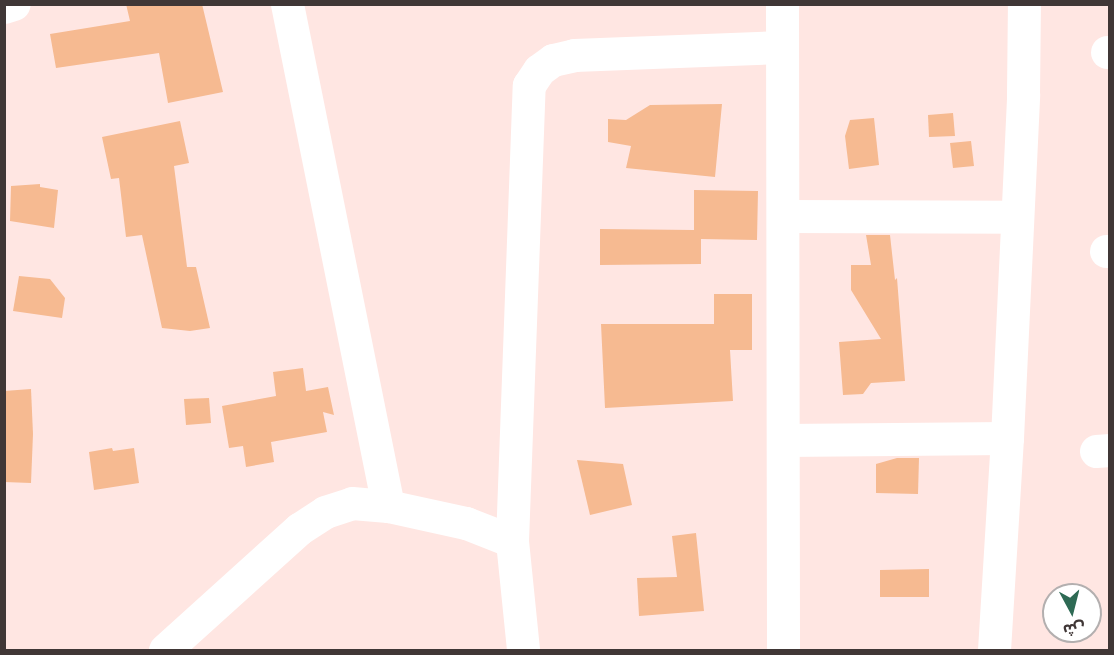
<!DOCTYPE html>
<html>
<head>
<meta charset="utf-8">
<style>
  body { margin:0 }
  #map { position:relative; width:1114px; height:655px; overflow:hidden; background:#ffe6e2; font-family:"Fira Sans Condensed","Noto Sans Arabic",sans-serif }
  div>[style] { position:absolute }
  [style*='--x'] { left:calc(var(--x)*1px); top:calc(var(--y)*1px); width:calc(var(--w)*1px); rotate:calc(var(--a)*1deg) }
  .building>* { inset:0; background:#f6ba91 }
  .minor>* { height:33px; margin:-16.5px; padding:0 16.5px; transform-origin:16.5px; border-radius:16.5px; background:#fff }
  span { translate:-50% -50%; white-space:nowrap; text-align:center; line-height:1.15; -webkit-text-stroke:6px #fff; paint-order:stroke }
  .frame { position:absolute; inset:0; border:6px solid #403736; pointer-events:none }
  .north { position:absolute; left:1042px; top:583px; width:60px; height:60px; box-sizing:border-box; background:#fff; border:2px solid #b3afaf; border-radius:50%; rotate:173deg; font-size:16px; font-weight:700; line-height:24px; text-align:center; color:#403736 }
  .north::after { content:''; display:block; margin:auto; width:21px; height:27px; background:#2e6a54; clip-path:polygon(50% 0,100% 100%,50% 72%,0 100%) }
</style>
</head>
<body>
<div id="map">
  <div class="building">
    <div style="clip-path:polygon(126px 4px,202px 4px,223px 92px,168px 103px,159px 53px,56px 68px,50px 34px,130px 21px)"></div>
    <div style="clip-path:polygon(722px 104px,715px 177px,626px 168px,631px 146px,608px 142px,608px 119px,626px 120px,650px 105px)"></div>
    <div style="clip-path:polygon(953px 113px,955px 136px,929px 137px,928px 115px)"></div>
    <div style="clip-path:polygon(874px 118px,879px 165px,849px 169px,845px 136px,850px 120px)"></div>
    <div style="clip-path:polygon(180px 121px,189px 163px,174px 166px,187px 267px,196px 267px,210px 328px,190px 331px,162px 328px,142px 235px,126px 237px,119px 178px,111px 179px,102px 137px)"></div>
    <div style="clip-path:polygon(971px 141px,974px 166px,953px 168px,950px 143px)"></div>
    <div style="clip-path:polygon(40px 184px,40px 187px,58px 190px,54px 228px,10px 221px,11px 186px)"></div>
    <div style="clip-path:polygon(694px 190px,758px 191px,757px 240px,701px 239px,701px 264px,600px 265px,600px 229px,694px 230px)"></div>
    <div style="clip-path:polygon(866px 235px,890px 235px,895px 280px,897px 278px,905px 381px,871px 383px,863px 394px,843px 395px,839px 342px,881px 339px,851px 290px,851px 265px,871px 265px)"></div>
    <div style="clip-path:polygon(19px 276px,50px 279px,65px 298px,62px 318px,13px 311px)"></div>
    <div style="clip-path:polygon(714px 294px,752px 294px,752px 350px,730px 350px,733px 401px,605px 408px,601px 324px,714px 324px)"></div>
    <div style="clip-path:polygon(303px 368px,306px 391px,328px 387px,334px 415px,323px 412px,327px 432px,271px 442px,274px 462px,246px 467px,243px 446px,229px 448px,222px 406px,276px 396px,273px 372px)"></div>
    <div style="clip-path:polygon(31px 389px,33px 434px,31px 483px,4px 482px,4px 391px)"></div>
    <div style="clip-path:polygon(209px 398px,211px 423px,186px 425px,184px 399px)"></div>
    <div style="clip-path:polygon(112px 448px,113px 451px,134px 448px,139px 483px,94px 490px,89px 452px)"></div>
    <div style="clip-path:polygon(897px 458px,919px 458px,918px 494px,876px 493px,876px 464px)"></div>
    <div style="clip-path:polygon(577px 460px,623px 464px,632px 505px,590px 515px)"></div>
    <div style="clip-path:polygon(696px 533px,704px 611px,639px 616px,637px 578px,677px 577px,672px 536px)"></div>
    <div style="clip-path:polygon(929px 569px,929px 597px,880px 597px,880px 570px)"></div>
  </div>
  <div class="minor">
    <div style="--x:287;--y:4;--w:512;--a:78.62"></div>
    <div style="--x:782;--y:4;--w:646;--a:89.91"></div>
    <div style="--x:4;--y:7;--w:10;--a:-17"></div>
    <div style="--x:1107;--y:52;--w:3;--a:0"></div>
    <div style="--x:783;--y:216;--w:234;--a:0.2"></div>
    <div style="--x:1106;--y:251;--w:4;--a:0"></div>
    <div style="--x:783;--y:440;--w:224;--a:-0.5"></div>
    <div style="--x:1096;--y:451;--w:14;--a:-4"></div>
    <div style="--x:512;--y:541;--w:456;--a:-87.9"></div>
    <div style="--x:529;--y:85;--w:18;--a:-56"></div>
    <div style="--x:539;--y:70;--w:17;--a:-36"></div>
    <div style="--x:553;--y:60;--w:22;--a:-13"></div>
    <div style="--x:574;--y:55;--w:208;--a:-2.2"></div>
    <div style="--x:165;--y:650;--w:181;--a:-42.1"></div>
    <div style="--x:299;--y:529;--w:31;--a:-33"></div>
    <div style="--x:325;--y:512;--w:28;--a:-18"></div>
    <div style="--x:352;--y:503;--w:36;--a:5"></div>
    <div style="--x:388;--y:506;--w:80;--a:12.3"></div>
    <div style="--x:466;--y:523;--w:49;--a:21.4"></div>
    <div style="--x:512;--y:541;--w:110;--a:84.2"></div>
    <div style="--x:994;--y:650;--w:212;--a:-86.5"></div>
    <div style="--x:1007;--y:438;--w:344;--a:-87.3"></div>
    <div style="--x:1023;--y:94;--w:90;--a:-89.4"></div>
  </div>
  <div class="frame"></div>
  <div class="north">ش</div>
</div>
</body>
</html>
